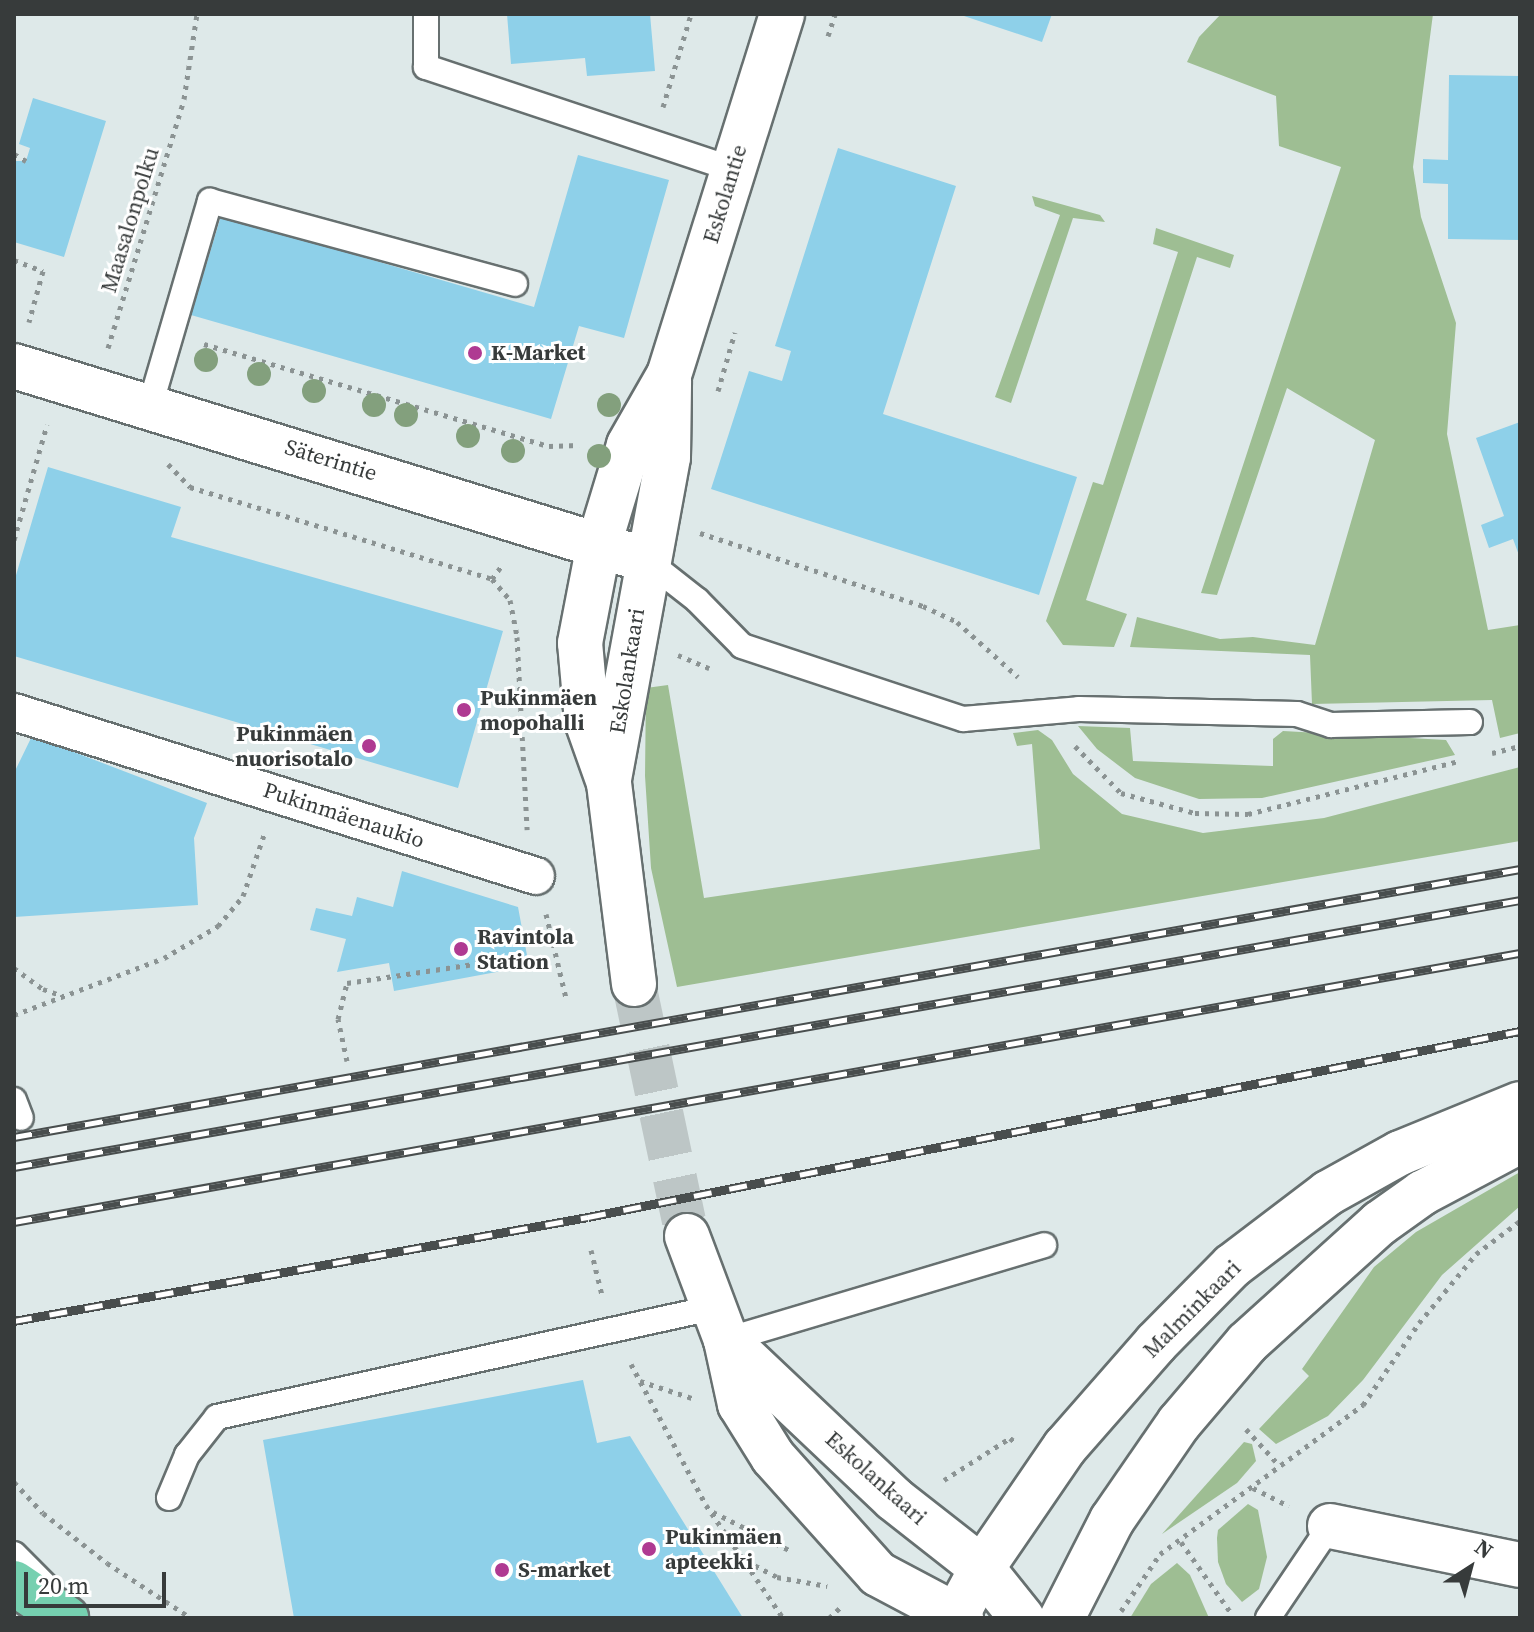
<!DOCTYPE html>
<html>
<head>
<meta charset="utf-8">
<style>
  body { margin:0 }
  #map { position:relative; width:1534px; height:1632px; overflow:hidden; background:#dee9e9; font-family:"Source Serif 4",serif }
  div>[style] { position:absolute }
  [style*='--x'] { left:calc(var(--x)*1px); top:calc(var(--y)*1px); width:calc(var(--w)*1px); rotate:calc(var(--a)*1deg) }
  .green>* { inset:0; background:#9ebe93 }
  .building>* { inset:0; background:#8ed0e9 }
  .tertiary-tunnel>* { height:44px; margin-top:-22px; transform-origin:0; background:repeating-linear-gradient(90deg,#bdc6c6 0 44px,transparent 0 66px) }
  .path>* { height:5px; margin-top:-2.5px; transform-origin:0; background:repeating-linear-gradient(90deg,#8b9393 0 4px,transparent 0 10px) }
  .roads { filter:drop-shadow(2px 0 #677070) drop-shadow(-2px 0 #677070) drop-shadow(0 2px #677070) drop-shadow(0 -2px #677070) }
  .service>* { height:24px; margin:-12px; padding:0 12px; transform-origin:12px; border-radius:12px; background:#fff }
  .pedestrian>* { height:36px; margin:-18px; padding:0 18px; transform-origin:18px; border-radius:18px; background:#fff }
  .minor>* { height:44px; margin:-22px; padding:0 22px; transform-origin:22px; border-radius:22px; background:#fff }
  .tertiary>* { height:44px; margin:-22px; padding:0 22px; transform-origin:22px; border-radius:22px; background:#fff }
  .secondary>* { height:44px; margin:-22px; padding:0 22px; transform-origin:22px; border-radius:22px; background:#fff }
  .trunk>* { height:44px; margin:-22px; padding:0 22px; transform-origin:22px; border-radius:22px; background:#76d0b0 }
  .rail>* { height:9px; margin-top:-4.5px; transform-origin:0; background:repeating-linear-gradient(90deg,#fff 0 18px,#494e4e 0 36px); box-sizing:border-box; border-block:2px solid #494e4e }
  .trees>* { width:24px; height:24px; margin:-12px; border-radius:50%; background:#83a07d }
  .dots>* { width:22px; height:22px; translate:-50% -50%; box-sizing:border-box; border:4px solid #fff; border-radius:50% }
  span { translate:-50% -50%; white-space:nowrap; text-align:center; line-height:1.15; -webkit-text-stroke:6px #fff; paint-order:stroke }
  .street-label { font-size:22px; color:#373b3b }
  .poi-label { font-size:22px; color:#373b3b; font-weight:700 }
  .left { translate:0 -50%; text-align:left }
  .right { translate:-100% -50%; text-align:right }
  .frame { position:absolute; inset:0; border:16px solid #373b3b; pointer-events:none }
  .north { position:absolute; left:1430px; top:1528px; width:80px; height:80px; -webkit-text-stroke:6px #fff; paint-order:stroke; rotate:36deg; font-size:22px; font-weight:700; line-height:32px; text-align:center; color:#373b3b }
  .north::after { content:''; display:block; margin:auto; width:28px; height:36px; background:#373b3b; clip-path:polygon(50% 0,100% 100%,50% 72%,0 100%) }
  .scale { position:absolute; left:24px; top:1572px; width:142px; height:36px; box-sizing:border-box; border:4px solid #373b3b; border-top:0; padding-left:10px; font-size:24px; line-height:28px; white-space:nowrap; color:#373b3b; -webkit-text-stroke:6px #fff; paint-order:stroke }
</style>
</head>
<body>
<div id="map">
  <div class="green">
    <div style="clip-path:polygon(1221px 14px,1433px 14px,1413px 167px,1421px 217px,1456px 323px,1447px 434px,1488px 630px,1520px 625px,1520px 733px,1500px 738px,1492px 700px,1312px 704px,1310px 655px,1130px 647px,1137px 617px,1220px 639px,1253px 637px,1315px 645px,1375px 440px,1287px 388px,1217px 595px,1201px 593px,1341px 167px,1279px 146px,1276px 96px,1187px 62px,1199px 37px)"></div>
    <div style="clip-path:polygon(1032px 196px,1100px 215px,1105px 222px,1073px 218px,1011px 403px,995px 397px,1060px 215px,1035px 206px)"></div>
    <div style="clip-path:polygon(1156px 228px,1234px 255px,1230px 268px,1197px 257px,1086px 600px,1127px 614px,1114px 647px,1063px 645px,1046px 621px,1093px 482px,1103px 485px,1178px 252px,1153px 244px)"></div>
    <div style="clip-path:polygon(668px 685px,704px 898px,1040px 849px,1032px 744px,1017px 746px,1013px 733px,1038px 730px,1052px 740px,1073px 774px,1122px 814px,1203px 833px,1324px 818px,1520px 767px,1520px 841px,677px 987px,651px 868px,645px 776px,646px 688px)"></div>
    <div style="clip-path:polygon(1078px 726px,1130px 728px,1133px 761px,1273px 766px,1273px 739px,1283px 731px,1446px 740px,1455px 755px,1262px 798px,1199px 799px,1135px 778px,1097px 749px)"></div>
    <div style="clip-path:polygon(1520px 1172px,1520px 1206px,1442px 1275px,1363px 1380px,1328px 1416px,1276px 1444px,1259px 1429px,1309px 1376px,1302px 1369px,1374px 1267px,1416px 1232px)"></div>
    <div style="clip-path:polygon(1244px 1442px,1252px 1444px,1256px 1461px,1237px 1483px,1162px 1534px)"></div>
    <div style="clip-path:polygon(1248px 1504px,1258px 1510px,1267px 1557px,1259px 1589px,1242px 1602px,1226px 1584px,1218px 1562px,1217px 1538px,1218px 1530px)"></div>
    <div style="clip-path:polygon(1177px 1563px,1190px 1575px,1209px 1618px,1130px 1618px,1151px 1584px)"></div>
  </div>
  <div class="building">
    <div style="clip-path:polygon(507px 14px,650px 14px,655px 71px,587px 76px,585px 58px,511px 64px)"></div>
    <div style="clip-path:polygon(958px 14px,1052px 14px,1042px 42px)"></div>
    <div style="clip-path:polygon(1449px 75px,1520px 76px,1520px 240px,1448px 239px,1448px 184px,1423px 183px,1423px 159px,1448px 160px)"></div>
    <div style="clip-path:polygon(33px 98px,106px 121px,64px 257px,14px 242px,14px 161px,26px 161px,30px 148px,19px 144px)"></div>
    <div style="clip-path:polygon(838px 148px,956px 186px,883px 414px,1077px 477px,1039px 595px,711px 489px,749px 371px,782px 381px,791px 351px,775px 346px)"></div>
    <div style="clip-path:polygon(578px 155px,669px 180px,624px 338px,579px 326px,551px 419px,191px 315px,221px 216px,534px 307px)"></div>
    <div style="clip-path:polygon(1520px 422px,1520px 558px,1513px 539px,1489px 548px,1481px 525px,1504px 516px,1476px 438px)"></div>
    <div style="clip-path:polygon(48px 467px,181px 507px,171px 537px,503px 631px,458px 788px,14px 656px,14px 582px)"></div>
    <div style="clip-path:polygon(32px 736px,207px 803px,194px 838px,198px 905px,14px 917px,14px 773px)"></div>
    <div style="clip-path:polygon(402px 871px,518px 907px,529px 966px,394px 991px,389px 963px,337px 972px,346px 939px,310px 930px,316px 908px,352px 916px,357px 897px,393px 907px)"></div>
    <div style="clip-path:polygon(583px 1380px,597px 1443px,630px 1436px,743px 1618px,294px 1618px,263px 1440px)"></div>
  </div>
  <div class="tertiary-tunnel">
    <div style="--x:634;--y:984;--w:258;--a:78.1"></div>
  </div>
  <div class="path">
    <div style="--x:828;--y:36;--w:23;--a:-72"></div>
    <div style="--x:663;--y:107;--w:97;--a:-73.2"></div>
    <div style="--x:14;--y:154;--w:14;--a:30"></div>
    <div style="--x:14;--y:260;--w:31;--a:21"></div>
    <div style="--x:43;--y:271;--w:53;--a:105.4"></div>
    <div style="--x:204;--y:344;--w:360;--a:16.5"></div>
    <div style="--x:549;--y:446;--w:30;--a:-2"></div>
    <div style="--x:108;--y:348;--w:260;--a:-73"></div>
    <div style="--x:184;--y:99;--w:86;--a:-81.3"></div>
    <div style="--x:718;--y:391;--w:61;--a:-73.9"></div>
    <div style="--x:168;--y:464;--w:32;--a:46"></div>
    <div style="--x:190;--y:487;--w:316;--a:16.9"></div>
    <div style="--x:492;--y:579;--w:28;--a:49"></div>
    <div style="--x:510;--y:600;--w:38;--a:79"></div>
    <div style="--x:517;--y:637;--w:193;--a:87"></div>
    <div style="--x:700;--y:533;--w:235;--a:18.1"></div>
    <div style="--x:923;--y:606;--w:38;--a:25"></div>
    <div style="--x:957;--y:622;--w:82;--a:42"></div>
    <div style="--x:14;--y:540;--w:120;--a:-74"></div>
    <div style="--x:492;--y:579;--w:19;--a:-54"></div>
    <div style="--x:678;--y:655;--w:34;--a:23"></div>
    <div style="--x:1075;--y:746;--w:66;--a:45.6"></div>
    <div style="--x:1121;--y:793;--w:77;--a:15.1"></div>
    <div style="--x:1195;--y:813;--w:53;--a:1.1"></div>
    <div style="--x:1248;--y:814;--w:218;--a:-14.1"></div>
    <div style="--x:1492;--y:753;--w:29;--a:-14"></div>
    <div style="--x:546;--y:914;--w:86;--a:76.6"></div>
    <div style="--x:14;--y:968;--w:36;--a:36"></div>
    <div style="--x:43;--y:989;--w:21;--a:19"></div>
    <div style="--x:14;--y:1015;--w:160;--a:-20.8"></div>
    <div style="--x:164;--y:958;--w:63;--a:-30.7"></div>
    <div style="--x:218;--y:926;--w:39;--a:-50"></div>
    <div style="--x:243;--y:896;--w:65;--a:-71"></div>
    <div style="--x:347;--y:1061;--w:43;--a:-102.1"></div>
    <div style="--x:338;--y:1019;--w:37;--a:-76"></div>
    <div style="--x:347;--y:983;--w:175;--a:-8.5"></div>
    <div style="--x:591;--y:1250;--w:46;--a:76.3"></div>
    <div style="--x:631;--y:1364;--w:160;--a:62"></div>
    <div style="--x:706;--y:1505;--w:137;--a:55.7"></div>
    <div style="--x:640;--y:1381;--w:55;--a:18.1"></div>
    <div style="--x:1246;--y:1429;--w:49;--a:47.5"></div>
    <div style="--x:944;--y:1480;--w:78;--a:-32.5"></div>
    <div style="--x:1010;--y:1438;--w:6;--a:39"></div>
    <div style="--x:14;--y:1482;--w:42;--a:46.9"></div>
    <div style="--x:43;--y:1513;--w:81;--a:38"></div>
    <div style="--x:107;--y:1563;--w:100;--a:33.2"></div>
    <div style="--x:1253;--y:1488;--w:40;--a:26.6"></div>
    <div style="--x:713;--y:1512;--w:89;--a:26.6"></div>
    <div style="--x:1181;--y:1542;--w:87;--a:54.8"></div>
    <div style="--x:746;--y:1561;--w:35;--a:27"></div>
    <div style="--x:777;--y:1577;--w:51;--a:10.2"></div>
    <div style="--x:1121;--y:1611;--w:69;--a:-55.6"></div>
    <div style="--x:1160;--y:1554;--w:252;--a:-36.3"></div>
    <div style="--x:1363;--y:1405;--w:99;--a:-55.7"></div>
    <div style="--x:1419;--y:1323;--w:89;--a:-50.4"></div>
    <div style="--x:1476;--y:1254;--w:55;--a:-36.9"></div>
    <div style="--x:829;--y:1618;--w:19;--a:-43"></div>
  </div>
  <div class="roads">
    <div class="service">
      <div style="--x:426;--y:14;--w:53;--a:90"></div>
      <div style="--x:426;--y:67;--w:324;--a:18.4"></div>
      <div style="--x:150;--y:406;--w:214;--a:-73.7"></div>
      <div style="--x:210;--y:201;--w:316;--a:15.2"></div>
      <div style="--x:646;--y:560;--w:65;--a:38.1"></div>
      <div style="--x:697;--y:600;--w:64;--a:45.6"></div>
      <div style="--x:742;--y:646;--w:233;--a:18.3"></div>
      <div style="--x:963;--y:719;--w:116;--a:-4.9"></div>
      <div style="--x:1079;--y:709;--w:218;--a:1.3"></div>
      <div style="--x:1297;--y:714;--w:36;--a:18"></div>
      <div style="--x:1331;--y:725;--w:139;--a:-1.2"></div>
      <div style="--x:14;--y:1100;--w:19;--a:69"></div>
      <div style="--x:726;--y:1340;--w:332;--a:-16.6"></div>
      <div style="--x:169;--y:1498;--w:47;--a:-67.3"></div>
      <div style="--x:187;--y:1455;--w:48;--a:-51.7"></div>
      <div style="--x:217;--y:1417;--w:507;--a:-12.42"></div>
      <div style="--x:14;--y:1554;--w:44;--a:45"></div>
      <div style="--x:1268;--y:1618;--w:111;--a:-56"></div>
    </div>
    <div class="pedestrian">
      <div style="--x:14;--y:712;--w:547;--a:17.44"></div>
    </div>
    <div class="minor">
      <div style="--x:14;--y:366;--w:661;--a:17.06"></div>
      <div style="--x:1330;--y:1526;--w:194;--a:11.6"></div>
    </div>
    <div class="tertiary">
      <div style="--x:609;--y:779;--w:327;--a:-79.6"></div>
      <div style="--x:668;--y:457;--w:76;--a:-89.2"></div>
      <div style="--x:634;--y:984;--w:203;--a:-97.1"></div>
      <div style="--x:609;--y:783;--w:66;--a:-109.5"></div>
      <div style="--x:587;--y:721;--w:78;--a:-95.1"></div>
      <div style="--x:580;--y:643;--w:101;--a:-79.1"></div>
      <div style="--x:599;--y:544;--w:103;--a:-73.1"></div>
      <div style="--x:629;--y:445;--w:81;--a:-60.3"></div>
      <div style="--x:669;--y:375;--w:378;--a:-72.6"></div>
      <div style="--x:687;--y:1236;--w:111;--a:69.4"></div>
      <div style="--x:726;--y:1340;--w:66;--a:77.7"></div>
      <div style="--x:740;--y:1404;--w:62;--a:58.1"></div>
      <div style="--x:773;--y:1457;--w:157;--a:48.1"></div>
      <div style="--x:878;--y:1574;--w:94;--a:27.9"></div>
      <div style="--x:726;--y:1340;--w:231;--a:43.4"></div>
      <div style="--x:894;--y:1499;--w:112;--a:38.1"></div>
      <div style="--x:982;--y:1568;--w:64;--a:51.3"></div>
    </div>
    <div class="secondary">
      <div style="--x:955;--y:1618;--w:57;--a:-61.6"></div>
      <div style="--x:982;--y:1568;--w:147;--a:-55.6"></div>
      <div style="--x:1065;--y:1447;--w:138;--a:-48.8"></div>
      <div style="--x:1156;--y:1343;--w:108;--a:-45.4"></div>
      <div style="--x:1232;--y:1266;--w:121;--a:-37.2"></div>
      <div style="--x:1328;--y:1193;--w:82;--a:-29.1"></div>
      <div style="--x:1400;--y:1153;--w:130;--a:-22.2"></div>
      <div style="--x:1062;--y:1618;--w:110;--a:-63"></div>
      <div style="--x:1112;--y:1520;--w:118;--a:-55.4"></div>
      <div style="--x:1179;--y:1423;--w:105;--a:-49.6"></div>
      <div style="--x:1247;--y:1343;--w:179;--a:-42.1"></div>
      <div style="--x:1380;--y:1223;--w:52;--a:-35.5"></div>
      <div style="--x:1422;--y:1193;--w:111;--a:-28"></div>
    </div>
    <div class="trunk">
      <div style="--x:14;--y:1583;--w:63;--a:33.9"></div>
    </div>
  </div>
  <div class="rail">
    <div style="--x:14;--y:1137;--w:1530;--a:-10.09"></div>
    <div style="--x:14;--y:1167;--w:1529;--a:-10.05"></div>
    <div style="--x:14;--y:1222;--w:1530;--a:-10.13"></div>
    <div style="--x:14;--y:1321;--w:583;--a:-10.27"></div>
    <div style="--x:588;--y:1217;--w:950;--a:-11.29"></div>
  </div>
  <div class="trees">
    <div style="left:206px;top:360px"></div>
    <div style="left:259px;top:374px"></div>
    <div style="left:314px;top:391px"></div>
    <div style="left:374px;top:405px"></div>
    <div style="left:609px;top:405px"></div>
    <div style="left:406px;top:415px"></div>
    <div style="left:468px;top:436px"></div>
    <div style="left:513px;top:451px"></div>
    <div style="left:599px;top:456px"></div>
  </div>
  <div class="dots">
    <div style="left:475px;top:353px;background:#af3a92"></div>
    <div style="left:464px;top:710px;background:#af3a92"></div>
    <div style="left:369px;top:746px;background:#af3a92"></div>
    <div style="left:461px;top:949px;background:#af3a92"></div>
    <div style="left:649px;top:1549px;background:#af3a92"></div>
    <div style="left:502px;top:1570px;background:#af3a92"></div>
  </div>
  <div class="street-label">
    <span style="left:725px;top:194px;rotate:-73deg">Eskolantie</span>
    <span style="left:130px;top:220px;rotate:-73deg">Maasalonpolku</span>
    <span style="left:331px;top:460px;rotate:17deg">Säterintie</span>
    <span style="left:627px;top:671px;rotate:-81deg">Eskolankaari</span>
    <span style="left:344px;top:815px;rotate:18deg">Pukinmäenaukio</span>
    <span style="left:1192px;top:1309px;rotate:-45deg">Malminkaari</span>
    <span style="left:876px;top:1478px;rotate:42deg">Eskolankaari</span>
  </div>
  <div class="poi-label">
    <span class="left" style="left:491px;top:353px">K-Market</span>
    <span class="left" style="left:480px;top:710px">Pukinmäen<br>mopohalli</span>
    <span class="right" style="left:353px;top:746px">Pukinmäen<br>nuorisotalo</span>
    <span class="left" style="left:477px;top:949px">Ravintola<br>Station</span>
    <span class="left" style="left:665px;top:1549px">Pukinmäen<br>apteekki</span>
    <span class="left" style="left:518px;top:1570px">S-market</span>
  </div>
  <div class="frame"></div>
  <div class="north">N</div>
  <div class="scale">20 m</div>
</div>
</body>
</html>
